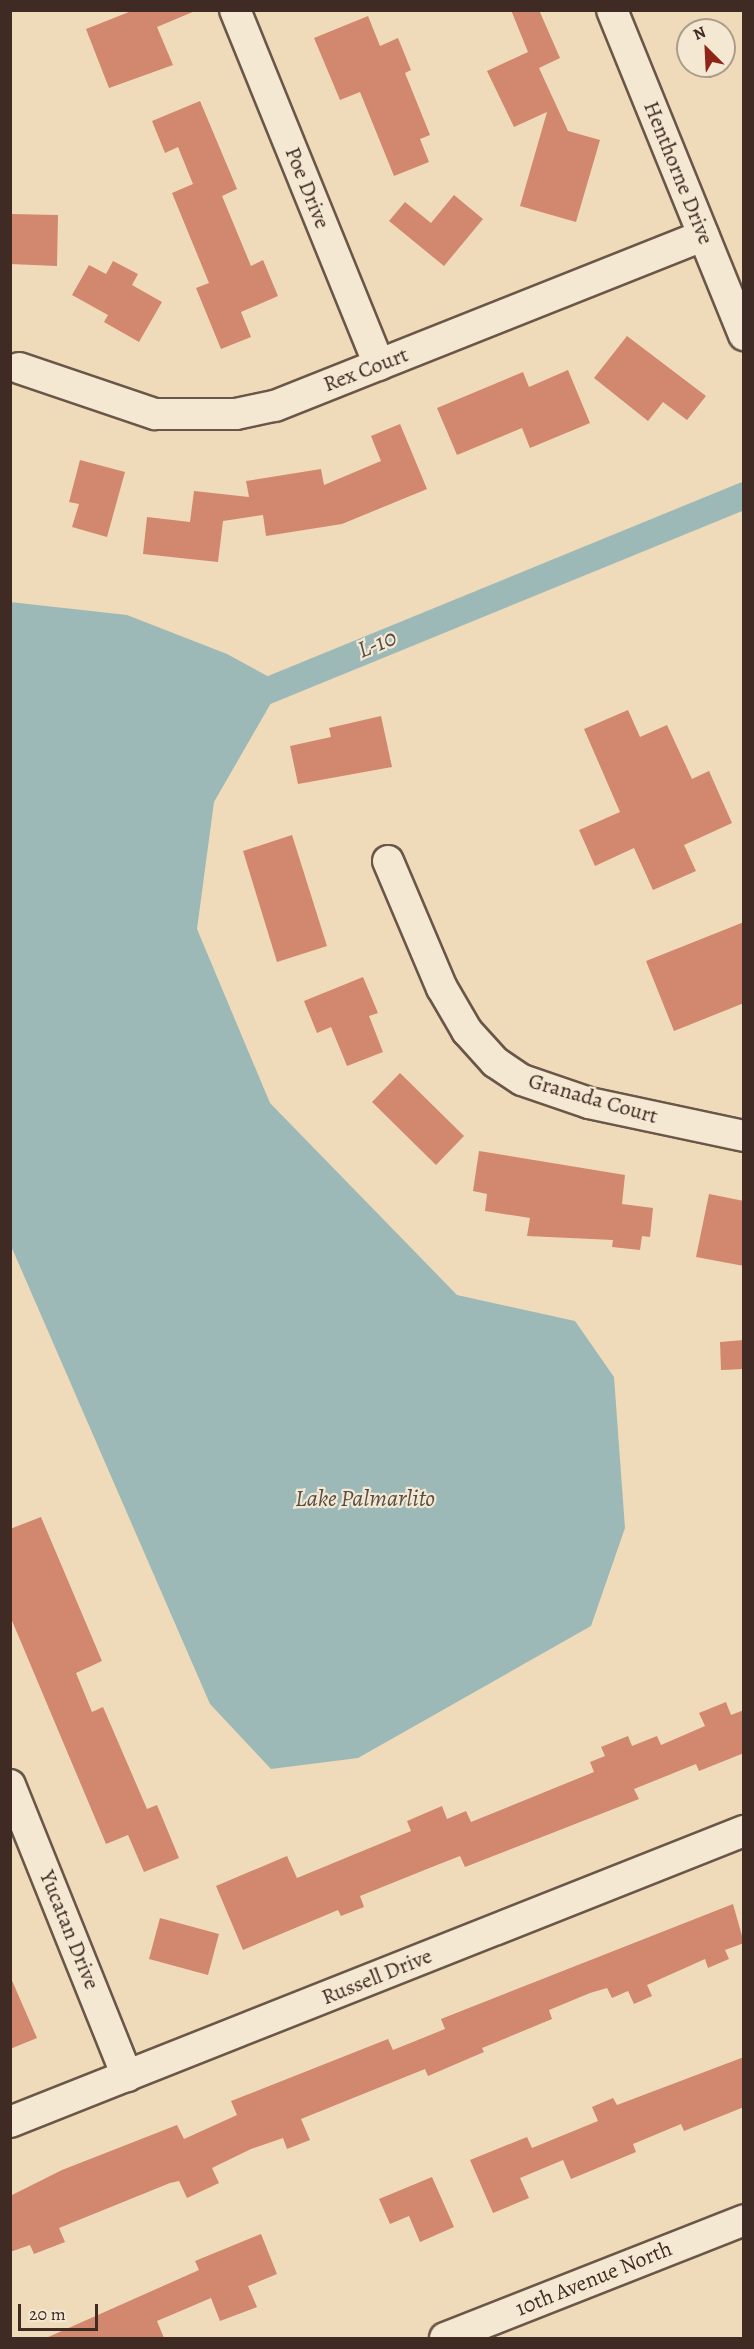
<!DOCTYPE html>
<html>
<head>
<meta charset="utf-8">
<style>
  body { margin:0 }
  #map { position:relative; width:754px; height:2349px; overflow:hidden; background:#efdbb9; font-family:Alegreya,serif }
  div>[style] { position:absolute }
  [style*='--x'] { left:calc(var(--x)*1px); top:calc(var(--y)*1px); width:calc(var(--w)*1px); rotate:calc(var(--a)*1deg) }
  .water>* { inset:0; background:#9cb9b7 }
  .canal>* { height:27px; margin:-13.5px; padding:0 13.5px; transform-origin:13.5px; border-radius:13.5px; background:#9cb9b7 }
  .building>* { inset:0; background:#d2876f }
  .roads { filter:drop-shadow(2px 0 #6b5749) drop-shadow(-2px 0 #6b5749) drop-shadow(0 2px #6b5749) drop-shadow(0 -2px #6b5749) }
  .minor>* { height:30px; margin:-15px; padding:0 15px; transform-origin:15px; border-radius:15px; background:#f5e8d2 }
  span { translate:-50% -50%; white-space:nowrap; text-align:center; line-height:1.15; -webkit-text-stroke:4.5px #f5e8d2; paint-order:stroke }
  .street-label { font-size:22px; color:#3f2b24 }
  .water-label { font-size:24px; color:#564e49; font-style:italic }
  .frame { position:absolute; inset:0; border:12px solid #3f2b24; pointer-events:none }
  .north { position:absolute; left:676px; top:18px; width:60px; height:60px; box-sizing:border-box; background:#f5e8d2; border:2px solid #ac9c8c; border-radius:50%; rotate:336deg; font-size:16px; font-weight:700; line-height:24px; text-align:center; color:#3f2b24 }
  .north::after { content:''; display:block; margin:auto; width:21px; height:27px; background:#8f2418; clip-path:polygon(50% 0,100% 100%,50% 72%,0 100%) }
  .scale { position:absolute; left:18px; top:2304px; width:80px; height:27px; box-sizing:border-box; border:3px solid #3f2b24; border-top:0; padding-left:8px; font-size:18px; line-height:21px; white-space:nowrap; color:#3f2b24; -webkit-text-stroke:4px #f5e8d2; paint-order:stroke }
</style>
</head>
<body>
<div id="map">
  <div class="water">
    <div style="clip-path:polygon(10px 602px,127px 615px,227px 654px,282px 684px,214px 802px,197px 929px,270px 1103px,457px 1295px,575px 1321px,614px 1377px,625px 1528px,591px 1626px,358px 1758px,271px 1769px,210px 1704px,11px 1246px)"></div>
  </div>
  <div class="canal">
    <div style="--x:248;--y:698;--w:536;--a:-22.26"></div>
  </div>
  <div class="building">
    <div style="clip-path:polygon(134px 10px,195px 11px,157px 27px,173px 65px,109px 88px,86px 29px)"></div>
    <div style="clip-path:polygon(511px 10px,539px 10px,560px 58px,539px 68px,568px 131px,600px 140px,576px 222px,520px 206px,547px 112px,514px 127px,487px 71px,528px 52px)"></div>
    <div style="clip-path:polygon(368px 16px,380px 46px,398px 38px,411px 70px,405px 73px,430px 135px,420px 139px,429px 162px,394px 176px,360px 92px,340px 100px,314px 38px)"></div>
    <div style="clip-path:polygon(200px 101px,237px 189px,222px 196px,251px 266px,263px 260px,278px 296px,241px 312px,251px 337px,221px 349px,196px 288px,209px 283px,172px 193px,193px 184px,178px 147px,165px 153px,152px 121px)"></div>
    <div style="clip-path:polygon(454px 195px,483px 219px,444px 266px,389px 221px,405px 202px,431px 223px)"></div>
    <div style="clip-path:polygon(10px 214px,58px 215px,57px 266px,10px 264px)"></div>
    <div style="clip-path:polygon(113px 261px,138px 274px,132px 285px,162px 302px,139px 342px,104px 322px,108px 315px,72px 295px,89px 265px,106px 274px)"></div>
    <div style="clip-path:polygon(627px 336px,706px 396px,687px 420px,663px 402px,648px 421px,594px 378px)"></div>
    <div style="clip-path:polygon(568px 370px,590px 423px,530px 448px,522px 428px,457px 455px,437px 408px,523px 372px,529px 387px)"></div>
    <div style="clip-path:polygon(400px 424px,427px 489px,342px 524px,266px 536px,263px 515px,223px 521px,218px 562px,143px 554px,147px 517px,190px 522px,194px 491px,249px 497px,246px 481px,321px 469px,324px 485px,381px 461px,371px 436px)"></div>
    <div style="clip-path:polygon(80px 460px,125px 472px,107px 537px,72px 527px,79px 504px,69px 502px)"></div>
    <div style="clip-path:polygon(628px 710px,640px 737px,667px 725px,692px 779px,709px 771px,732px 823px,684px 845px,696px 871px,653px 890px,634px 848px,595px 866px,579px 830px,620px 812px,584px 729px)"></div>
    <div style="clip-path:polygon(381px 716px,392px 767px,298px 784px,290px 746px,331px 737px,329px 728px)"></div>
    <div style="clip-path:polygon(292px 835px,327px 946px,277px 962px,243px 851px)"></div>
    <div style="clip-path:polygon(744px 922px,744px 1003px,674px 1031px,646px 961px)"></div>
    <div style="clip-path:polygon(363px 977px,378px 1013px,369px 1016px,383px 1052px,347px 1066px,331px 1027px,317px 1033px,304px 1001px)"></div>
    <div style="clip-path:polygon(400px 1073px,464px 1136px,436px 1165px,372px 1102px)"></div>
    <div style="clip-path:polygon(479px 1151px,625px 1175px,622px 1204px,653px 1208px,650px 1237px,642px 1236px,640px 1250px,612px 1247px,613px 1240px,527px 1236px,530px 1218px,485px 1211px,487px 1194px,473px 1191px)"></div>
    <div style="clip-path:polygon(709px 1194px,744px 1201px,744px 1266px,696px 1257px)"></div>
    <div style="clip-path:polygon(744px 1340px,744px 1369px,721px 1370px,720px 1342px)"></div>
    <div style="clip-path:polygon(41px 1517px,102px 1661px,76px 1673px,92px 1712px,103px 1707px,147px 1809px,157px 1805px,179px 1858px,144px 1872px,128px 1835px,106px 1844px,10px 1616px,10px 1529px)"></div>
    <div style="clip-path:polygon(726px 1702px,731px 1715px,744px 1710px,744px 1753px,699px 1771px,696px 1764px,634px 1789px,639px 1799px,465px 1867px,460px 1856px,427px 1869px,360px 1896px,364px 1907px,341px 1916px,338px 1910px,243px 1950px,216px 1886px,287px 1856px,297px 1878px,411px 1831px,407px 1821px,442px 1806px,447px 1819px,466px 1811px,471px 1822px,594px 1772px,590px 1762px,605px 1756px,601px 1747px,628px 1736px,632px 1746px,657px 1736px,661px 1745px,705px 1726px,699px 1713px)"></div>
    <div style="clip-path:polygon(733px 1904px,744px 1943px,725px 1950px,729px 1959px,708px 1968px,705px 1959px,647px 1985px,652px 1996px,634px 2004px,628px 1991px,612px 1998px,607px 1988px,590px 1993px,549px 2010px,552px 2019px,482px 2048px,484px 2052px,428px 2076px,425px 2069px,301px 2119px,310px 2140px,287px 2149px,283px 2138px,251px 2149px,212px 2168px,219px 2183px,187px 2198px,179px 2181px,170px 2183px,59px 2228px,65px 2242px,34px 2254px,30px 2245px,10px 2252px,10px 2196px,62px 2170px,177px 2125px,184px 2139px,237px 2115px,231px 2101px,388px 2039px,393px 2050px,445px 2029px,441px 2019px)"></div>
    <div style="clip-path:polygon(160px 1918px,219px 1934px,208px 1975px,149px 1959px)"></div>
    <div style="clip-path:polygon(10px 1976px,37px 2038px,10px 2049px)"></div>
    <div style="clip-path:polygon(744px 2057px,744px 2107px,684px 2131px,681px 2124px,633px 2144px,636px 2152px,571px 2179px,563px 2160px,520px 2178px,529px 2198px,493px 2213px,470px 2160px,527px 2137px,532px 2148px,598px 2121px,592px 2107px,613px 2098px,617px 2105px)"></div>
    <div style="clip-path:polygon(432px 2177px,454px 2227px,420px 2242px,409px 2216px,390px 2224px,379px 2199px)"></div>
    <div style="clip-path:polygon(261px 2234px,277px 2274px,248px 2286px,257px 2307px,220px 2321px,211px 2298px,157px 2321px,164px 2338px,46px 2338px,199px 2270px,195px 2261px)"></div>
  </div>
  <div class="roads">
    <div class="minor">
      <div style="--x:235;--y:10;--w:383;--a:67.9"></div>
      <div style="--x:612;--y:10;--w:351;--a:67.9"></div>
      <div style="--x:19;--y:368;--w:144;--a:18.7"></div>
      <div style="--x:155;--y:414;--w:81;--a:0"></div>
      <div style="--x:236;--y:414;--w:40;--a:-12"></div>
      <div style="--x:275;--y:406;--w:461;--a:-21.7"></div>
      <div style="--x:388;--y:861;--w:138;--a:67"></div>
      <div style="--x:442;--y:988;--w:50;--a:59.8"></div>
      <div style="--x:467;--y:1031;--w:42;--a:47.9"></div>
      <div style="--x:495;--y:1062;--w:32;--a:34"></div>
      <div style="--x:522;--y:1080;--w:71;--a:18.9"></div>
      <div style="--x:589;--y:1103;--w:158;--a:12"></div>
      <div style="--x:10;--y:1785;--w:314;--a:68.1"></div>
      <div style="--x:10;--y:2122;--w:790;--a:-21.63"></div>
      <div style="--x:445;--y:2338;--w:321;--a:-21.5"></div>
    </div>
  </div>
  <div class="street-label">
    <span style="left:678px;top:173px;rotate:68deg">Henthorne Drive</span>
    <span style="left:307px;top:188px;rotate:68deg">Poe Drive</span>
    <span style="left:366px;top:370px;rotate:-21deg">Rex Court</span>
    <span style="left:593px;top:1099px;rotate:16deg">Granada Court</span>
    <span style="left:69px;top:1930px;rotate:68deg">Yucatan Drive</span>
    <span style="left:377px;top:1977px;rotate:-22deg">Russell Drive</span>
    <span style="left:594px;top:2279px;rotate:-22deg">10th Avenue North</span>
  </div>
  <div class="water-label">
    <span style="left:377px;top:644px;rotate:-22deg">L-10</span>
    <span style="left:365px;top:1499px">Lake Palmarlito</span>
  </div>
  <div class="frame"></div>
  <div class="north">N</div>
  <div class="scale">20 m</div>
</div>
</body>
</html>
